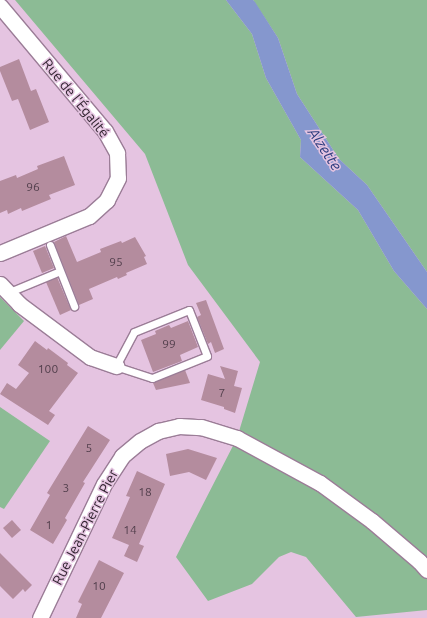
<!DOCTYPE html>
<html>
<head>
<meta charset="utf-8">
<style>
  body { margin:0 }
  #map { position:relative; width:427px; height:618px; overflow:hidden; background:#e5c4e1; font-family:Ubuntu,sans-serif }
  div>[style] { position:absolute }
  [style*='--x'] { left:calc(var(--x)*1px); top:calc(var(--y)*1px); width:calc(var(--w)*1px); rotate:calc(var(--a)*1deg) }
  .green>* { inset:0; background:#8cbb95 }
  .water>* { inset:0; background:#8597ce }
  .building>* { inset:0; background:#b48c9e }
  .roads { filter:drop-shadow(1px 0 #9b7d97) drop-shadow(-1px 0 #9b7d97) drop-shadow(0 1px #9b7d97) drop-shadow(0 -1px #9b7d97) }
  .service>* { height:7px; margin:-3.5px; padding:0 3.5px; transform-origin:3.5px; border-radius:3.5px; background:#fff }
  .minor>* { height:15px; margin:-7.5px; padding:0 7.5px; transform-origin:7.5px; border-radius:7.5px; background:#fff }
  span { translate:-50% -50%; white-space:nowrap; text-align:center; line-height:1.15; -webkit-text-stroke:3px #e5c4e1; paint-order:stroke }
  .number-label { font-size:12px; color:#523f4c }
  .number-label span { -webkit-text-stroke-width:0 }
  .street-label { font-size:14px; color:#312530 }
  .water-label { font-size:15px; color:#2c3c7e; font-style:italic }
</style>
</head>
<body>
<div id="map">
  <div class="green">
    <div style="clip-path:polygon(15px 0,226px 0,252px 34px,266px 78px,301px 140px,300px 157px,358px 210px,394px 271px,427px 309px,427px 610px,356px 617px,306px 557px,291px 552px,279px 557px,252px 584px,208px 601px,176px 557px,237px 438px,260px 362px,188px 265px,145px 154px)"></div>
    <div style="clip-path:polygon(253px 0,427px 0,427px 272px,367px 185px,339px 159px,297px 94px,278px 38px)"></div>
    <div style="clip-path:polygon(0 297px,24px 321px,0 350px)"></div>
    <div style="clip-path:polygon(0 407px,50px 441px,4px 509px,0 507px)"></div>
  </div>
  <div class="water">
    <div style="clip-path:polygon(226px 0,253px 0,255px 2px,278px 38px,297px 94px,339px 159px,367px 185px,427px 272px,427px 309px,394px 271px,358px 210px,300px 157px,301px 140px,266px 78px,252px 34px)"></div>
  </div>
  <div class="building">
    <div style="clip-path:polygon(19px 59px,31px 91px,36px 89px,49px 122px,30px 130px,18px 99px,12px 101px,0 71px,0 67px)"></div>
    <div style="clip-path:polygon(64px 156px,75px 185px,49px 195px,51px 199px,22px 211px,21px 208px,8px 214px,7px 210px,0 213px,0 181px,16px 175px,17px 178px,38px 169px,37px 166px)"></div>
    <div style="clip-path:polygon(66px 236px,77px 262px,101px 252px,100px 249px,121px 241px,122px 243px,135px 237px,146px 256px,144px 257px,147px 264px,126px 273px,127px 275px,118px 279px,117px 277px,89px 289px,93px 299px,79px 305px,54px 242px)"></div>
    <div style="clip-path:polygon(45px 246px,54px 268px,42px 273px,33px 251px)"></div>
    <div style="clip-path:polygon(57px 277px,71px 310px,60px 315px,46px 282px)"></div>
    <div style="clip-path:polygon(206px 300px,224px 349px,215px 353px,211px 342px,208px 344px,197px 317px,201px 315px,196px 303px)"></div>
    <div style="clip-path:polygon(188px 321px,198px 347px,180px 355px,182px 361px,153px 372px,141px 340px,156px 334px,155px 331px,169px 325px,171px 328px)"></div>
    <div style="clip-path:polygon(35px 341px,47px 350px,48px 348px,68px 363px,67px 365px,78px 373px,49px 411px,55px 415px,48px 425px,0 394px,7px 383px,16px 389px,29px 373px,18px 365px)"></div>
    <div style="clip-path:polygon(220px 366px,238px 371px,234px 386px,242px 388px,235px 413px,224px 409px,224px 407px,201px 400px,208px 374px,225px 379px)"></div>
    <div style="clip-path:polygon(185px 370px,190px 383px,156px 390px,153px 383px)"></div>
    <div style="clip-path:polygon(88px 426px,110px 440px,83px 482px,85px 483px,65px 518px,67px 520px,53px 544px,30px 530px,50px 495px,47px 493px)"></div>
    <div style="clip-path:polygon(188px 449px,217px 458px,206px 480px,189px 472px,170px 476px,166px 454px)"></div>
    <div style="clip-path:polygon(137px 471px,165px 484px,139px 544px,144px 546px,137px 562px,124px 556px,129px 545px,112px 538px,130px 497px,126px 496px)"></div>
    <div style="clip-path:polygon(12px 520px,21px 530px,12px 538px,3px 528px)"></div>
    <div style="clip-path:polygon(0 553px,32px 585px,25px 592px,23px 589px,13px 599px,0 586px)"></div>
    <div style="clip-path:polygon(99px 560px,124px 573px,101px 618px,76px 618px,82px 604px,78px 602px)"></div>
  </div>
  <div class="roads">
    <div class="service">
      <div style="--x:50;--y:245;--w:66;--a:68.5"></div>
      <div style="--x:7;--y:293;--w:57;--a:-22.5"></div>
      <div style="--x:189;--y:310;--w:49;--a:68.6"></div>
      <div style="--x:207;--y:356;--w:59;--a:158.2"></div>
      <div style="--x:152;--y:378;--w:38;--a:-162"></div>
      <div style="--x:116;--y:366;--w:38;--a:-62"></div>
      <div style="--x:134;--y:332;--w:59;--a:-21.8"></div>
    </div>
    <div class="minor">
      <div style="--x:0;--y:6;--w:163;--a:50"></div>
      <div style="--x:105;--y:131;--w:25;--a:61"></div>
      <div style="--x:117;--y:153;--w:25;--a:88"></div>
      <div style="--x:118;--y:178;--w:25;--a:117"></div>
      <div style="--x:107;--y:200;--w:24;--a:138"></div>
      <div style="--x:89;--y:216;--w:96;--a:157.4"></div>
      <div style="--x:0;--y:284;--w:28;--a:46"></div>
      <div style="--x:19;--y:304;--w:89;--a:36.7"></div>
      <div style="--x:90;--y:357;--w:28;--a:19"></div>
      <div style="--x:40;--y:618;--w:148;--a:-64.5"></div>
      <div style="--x:104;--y:484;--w:33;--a:-57"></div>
      <div style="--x:122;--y:456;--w:23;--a:-40"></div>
      <div style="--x:140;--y:441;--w:21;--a:-29"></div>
      <div style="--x:158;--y:431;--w:22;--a:-13"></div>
      <div style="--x:179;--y:426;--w:22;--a:3"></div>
      <div style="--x:201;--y:427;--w:38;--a:17"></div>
      <div style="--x:237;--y:438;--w:94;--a:28.5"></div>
      <div style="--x:320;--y:483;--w:64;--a:36.2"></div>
      <div style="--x:372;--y:521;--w:62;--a:40.4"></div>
      <div style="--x:419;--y:561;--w:12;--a:48"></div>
    </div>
  </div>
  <div class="number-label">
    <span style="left:33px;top:187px">96</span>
    <span style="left:116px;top:262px">95</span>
    <span style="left:169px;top:344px">99</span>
    <span style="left:48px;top:369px">100</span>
    <span style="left:222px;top:393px">7</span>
    <span style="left:89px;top:448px">5</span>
    <span style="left:66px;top:488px">3</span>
    <span style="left:145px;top:492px">18</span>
    <span style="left:49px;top:525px">1</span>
    <span style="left:130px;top:530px">14</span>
    <span style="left:99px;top:586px">10</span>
  </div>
  <div class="street-label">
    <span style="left:76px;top:98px;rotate:51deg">Rue de l'Égalité</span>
    <span style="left:85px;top:527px;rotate:-63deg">Rue Jean-Pierre Pier</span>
  </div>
  <div class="water-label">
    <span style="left:325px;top:149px;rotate:56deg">Alzette</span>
  </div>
</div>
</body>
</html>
